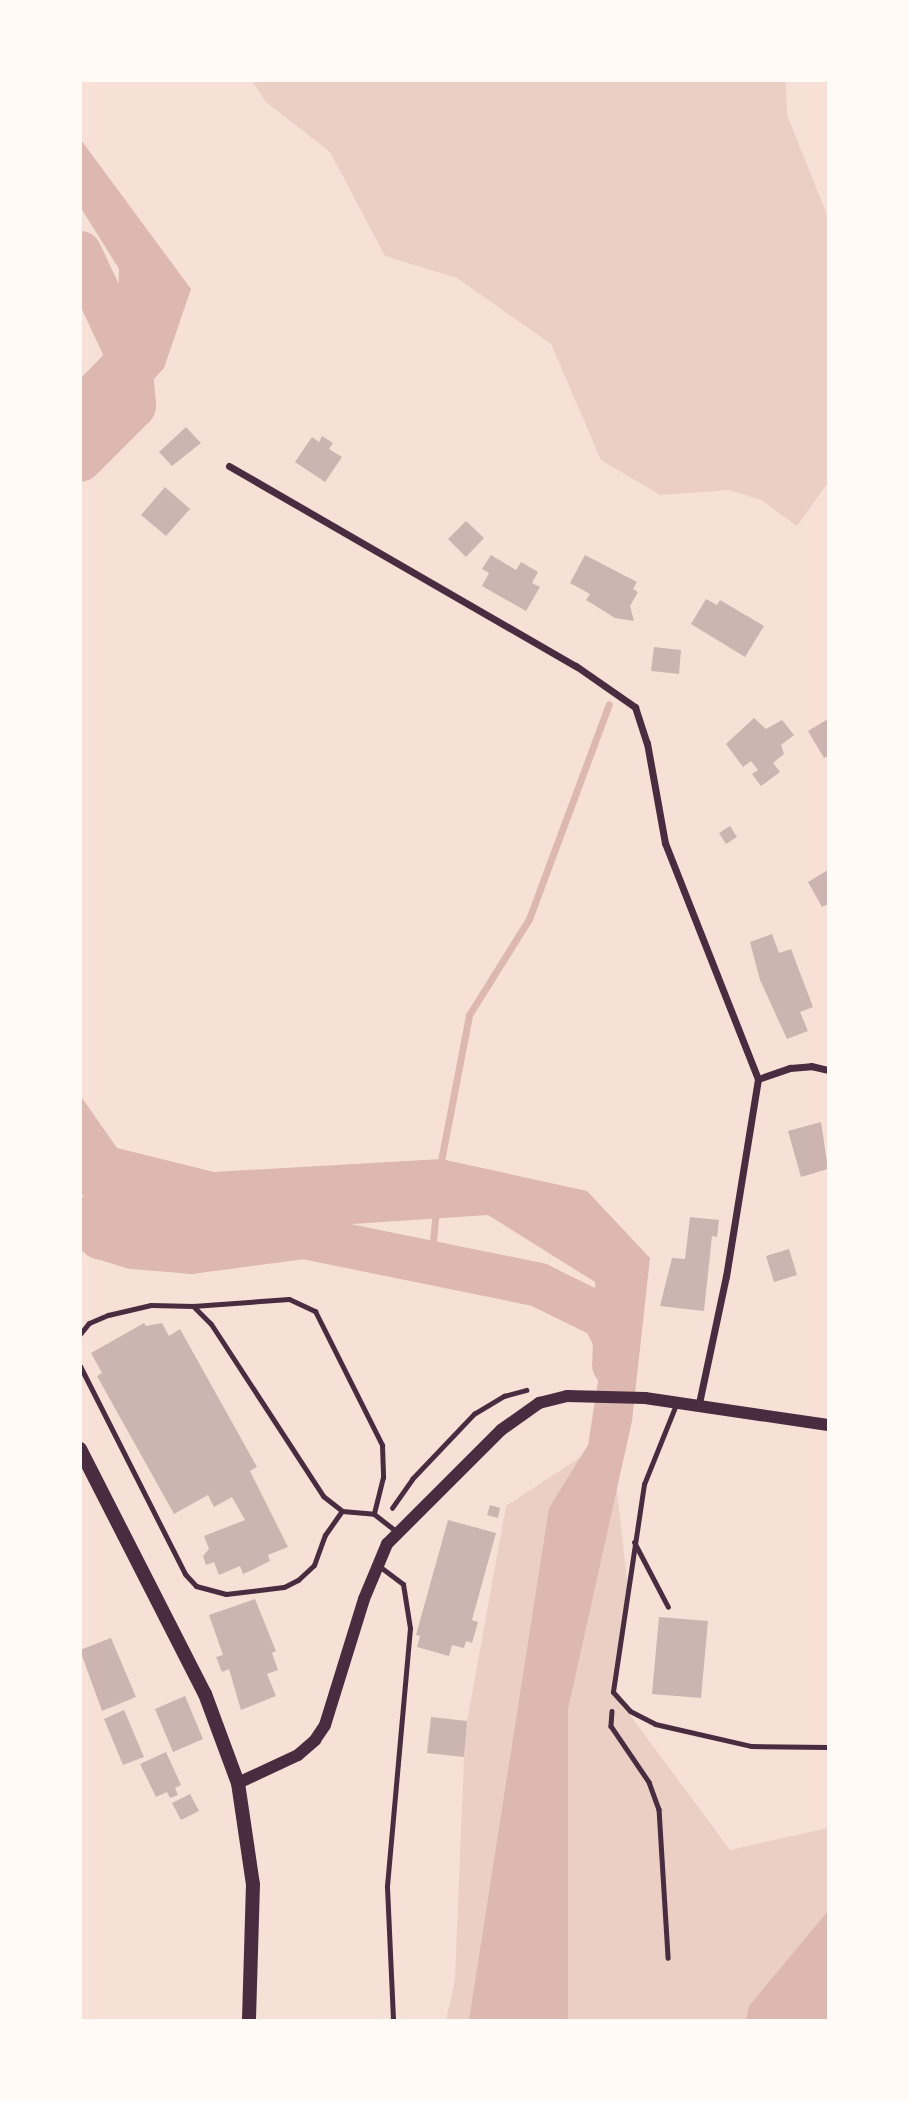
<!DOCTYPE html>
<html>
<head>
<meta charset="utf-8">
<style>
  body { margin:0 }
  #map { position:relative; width:909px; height:2101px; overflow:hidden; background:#f7e1d7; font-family:"Work Sans",sans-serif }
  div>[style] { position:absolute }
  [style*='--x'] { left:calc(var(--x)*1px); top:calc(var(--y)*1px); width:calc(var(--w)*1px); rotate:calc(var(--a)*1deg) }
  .green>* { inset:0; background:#ebcfc5 }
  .water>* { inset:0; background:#dcb8b0 }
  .stream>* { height:7px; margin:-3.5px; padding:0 3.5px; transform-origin:3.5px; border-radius:3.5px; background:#dcb8b0 }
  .river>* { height:44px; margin:-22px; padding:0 22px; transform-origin:22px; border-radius:22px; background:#dcb8b0 }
  .building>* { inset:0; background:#ccb4b1 }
  .path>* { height:4.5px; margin:-2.25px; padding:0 2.25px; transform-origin:2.25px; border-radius:2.25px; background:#4a2c40 }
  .service>* { height:5px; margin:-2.5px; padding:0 2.5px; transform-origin:2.5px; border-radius:2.5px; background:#4a2c40 }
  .minor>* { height:7px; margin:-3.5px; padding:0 3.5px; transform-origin:3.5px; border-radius:3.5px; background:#4a2c40 }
  .tertiary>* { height:12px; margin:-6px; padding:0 6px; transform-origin:6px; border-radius:6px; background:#4a2c40 }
  .secondary>* { height:14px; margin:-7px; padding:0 7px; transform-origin:7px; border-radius:7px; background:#4a2c40 }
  span { translate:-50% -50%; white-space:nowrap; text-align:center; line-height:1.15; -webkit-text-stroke:5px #fffaf5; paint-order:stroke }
  .frame { position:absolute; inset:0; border:82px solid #fffaf5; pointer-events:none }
</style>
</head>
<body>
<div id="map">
  <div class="green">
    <div style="clip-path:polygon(252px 81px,786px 81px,787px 115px,828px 217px,827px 484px,797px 526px,761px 500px,729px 490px,660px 495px,601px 460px,551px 344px,457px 278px,385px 256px,330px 152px,266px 102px)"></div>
    <div style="clip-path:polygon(611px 1437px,628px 1589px,613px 1692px,730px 1850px,828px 1828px,828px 2020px,446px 2021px,455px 1979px,465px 1733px,506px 1506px)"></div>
  </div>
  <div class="water">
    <div style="clip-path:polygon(81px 140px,191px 289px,164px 368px,81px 459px,81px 378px,117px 341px,119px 269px,81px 208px)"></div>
    <div style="clip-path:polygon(80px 1095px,117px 1148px,214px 1172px,441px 1159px,587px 1191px,650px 1258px,632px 1421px,568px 1709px,568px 2020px,469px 2020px,549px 1508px,588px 1445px,599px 1375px,595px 1282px,488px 1215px,126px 1239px,81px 1193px)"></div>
    <div style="clip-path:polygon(828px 1911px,828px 1992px,799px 2020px,746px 2020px,749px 2006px)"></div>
  </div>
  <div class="stream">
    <div style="--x:440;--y:1166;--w:154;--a:-79.1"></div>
    <div style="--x:469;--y:1015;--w:113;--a:-58"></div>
    <div style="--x:529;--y:919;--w:229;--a:-69.6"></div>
    <div style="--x:431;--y:1263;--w:54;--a:-84.7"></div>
  </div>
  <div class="river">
    <div style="--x:80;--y:253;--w:118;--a:65"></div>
    <div style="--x:130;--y:360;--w:46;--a:85"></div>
    <div style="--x:134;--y:406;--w:76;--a:135"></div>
    <div style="--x:80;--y:1218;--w:28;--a:44"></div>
    <div style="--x:100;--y:1237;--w:34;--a:17"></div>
    <div style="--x:133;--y:1247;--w:58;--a:4.9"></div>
    <div style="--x:191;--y:1252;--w:114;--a:-7.6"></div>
    <div style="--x:304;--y:1237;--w:240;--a:11.5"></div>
    <div style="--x:539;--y:1285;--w:72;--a:26.2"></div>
    <div style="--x:604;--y:1317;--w:25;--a:64"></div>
    <div style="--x:615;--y:1340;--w:25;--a:92"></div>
    <div style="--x:800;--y:2021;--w:40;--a:-45"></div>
  </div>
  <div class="building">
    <div style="clip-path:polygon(186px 427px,201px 443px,172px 466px,159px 452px)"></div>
    <div style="clip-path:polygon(322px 436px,333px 443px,329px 449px,342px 457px,325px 482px,295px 462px,312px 437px,319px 442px)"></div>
    <div style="clip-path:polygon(165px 487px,190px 509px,166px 536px,141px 515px)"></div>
    <div style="clip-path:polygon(466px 521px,484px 538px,466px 557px,448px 539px)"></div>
    <div style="clip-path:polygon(491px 555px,516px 570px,521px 562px,538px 572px,532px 583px,540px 587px,526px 611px,482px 586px,489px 573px,482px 569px)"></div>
    <div style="clip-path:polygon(585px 555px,637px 582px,633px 589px,638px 592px,630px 606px,634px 621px,615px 618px,586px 600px,590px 594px,570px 583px)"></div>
    <div style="clip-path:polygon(706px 599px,717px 605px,720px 600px,764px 626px,745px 657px,691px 624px)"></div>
    <div style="clip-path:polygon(654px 647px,681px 650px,679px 674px,651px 671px)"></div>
    <div style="clip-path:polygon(754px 718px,766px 729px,782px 720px,794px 735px,781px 745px,784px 754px,773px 763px,780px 772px,761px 786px,752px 774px,758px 770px,751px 761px,743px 767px,726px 744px)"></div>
    <div style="clip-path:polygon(828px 719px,828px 756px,824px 758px,808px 731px)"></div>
    <div style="clip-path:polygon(730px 826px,737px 837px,726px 844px,719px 833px)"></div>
    <div style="clip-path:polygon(828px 870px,828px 904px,822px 907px,808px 882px)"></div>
    <div style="clip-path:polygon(772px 934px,779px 953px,791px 949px,813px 1007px,800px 1012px,808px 1031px,787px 1039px,760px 980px,750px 942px)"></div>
    <div style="clip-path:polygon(821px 1122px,828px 1169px,801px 1177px,788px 1131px)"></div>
    <div style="clip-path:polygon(690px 1217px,719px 1220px,717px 1237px,712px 1236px,704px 1311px,660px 1306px,672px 1258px,685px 1259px)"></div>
    <div style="clip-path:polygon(789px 1249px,797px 1275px,774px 1282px,766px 1256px)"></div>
    <div style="clip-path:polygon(144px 1323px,146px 1326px,162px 1323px,169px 1336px,180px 1329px,257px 1467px,250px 1471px,288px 1547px,268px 1555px,270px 1561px,254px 1569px,243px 1574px,240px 1566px,219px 1575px,214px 1562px,206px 1565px,203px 1556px,209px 1549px,204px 1536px,245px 1520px,232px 1497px,214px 1507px,208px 1495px,174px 1514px,97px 1376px,102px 1373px,91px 1353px)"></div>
    <div style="clip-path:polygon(490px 1505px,500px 1508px,498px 1518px,487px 1515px)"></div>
    <div style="clip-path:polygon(448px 1520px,496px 1533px,472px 1620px,478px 1622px,472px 1643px,466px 1641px,464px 1648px,452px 1645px,449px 1656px,417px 1647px,420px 1636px,416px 1635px)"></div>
    <div style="clip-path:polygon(255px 1599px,276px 1651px,272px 1653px,278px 1670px,267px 1674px,276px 1696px,241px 1710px,229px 1669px,222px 1672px,216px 1657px,223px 1655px,209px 1615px)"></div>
    <div style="clip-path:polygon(659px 1617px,708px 1621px,701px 1698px,652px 1694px)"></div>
    <div style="clip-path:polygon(111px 1638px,136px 1697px,102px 1711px,80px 1650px)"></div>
    <div style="clip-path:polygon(185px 1696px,203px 1739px,173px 1752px,155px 1709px)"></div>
    <div style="clip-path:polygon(124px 1710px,144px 1757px,123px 1765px,104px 1719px)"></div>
    <div style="clip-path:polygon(431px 1717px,467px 1721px,464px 1757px,427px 1753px)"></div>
    <div style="clip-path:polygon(166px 1752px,181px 1785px,175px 1788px,178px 1795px,170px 1798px,167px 1792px,156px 1797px,140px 1764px)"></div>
    <div style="clip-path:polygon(190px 1794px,199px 1811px,181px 1820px,172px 1803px)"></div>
  </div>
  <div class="path">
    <div style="--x:392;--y:1508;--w:35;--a:-55"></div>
    <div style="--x:412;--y:1479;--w:90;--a:-46.4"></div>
    <div style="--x:474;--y:1414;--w:35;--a:-31"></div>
    <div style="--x:504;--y:1396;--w:23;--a:-15"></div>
    <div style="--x:612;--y:1711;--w:15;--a:94"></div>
    <div style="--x:611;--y:1726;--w:68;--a:55.8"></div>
    <div style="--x:649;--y:1782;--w:29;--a:70"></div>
    <div style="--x:659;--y:1809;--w:149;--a:86.5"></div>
  </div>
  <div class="service">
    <div style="--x:193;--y:1306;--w:96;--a:-4.2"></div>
    <div style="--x:289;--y:1299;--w:29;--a:25"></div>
    <div style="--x:315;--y:1311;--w:150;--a:63.4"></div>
    <div style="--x:382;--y:1445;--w:32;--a:88"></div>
    <div style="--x:383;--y:1477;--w:38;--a:104"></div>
    <div style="--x:80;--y:1334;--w:14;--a:-51"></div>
    <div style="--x:89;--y:1323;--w:21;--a:-23"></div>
    <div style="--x:108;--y:1315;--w:44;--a:-13.1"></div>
    <div style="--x:151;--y:1305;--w:42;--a:1.4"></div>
    <div style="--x:193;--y:1306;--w:25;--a:45"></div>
    <div style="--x:211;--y:1324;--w:205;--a:56.9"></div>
    <div style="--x:323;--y:1496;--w:24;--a:38"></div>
    <div style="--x:342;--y:1511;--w:32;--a:5"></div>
    <div style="--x:374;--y:1514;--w:28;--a:38"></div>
    <div style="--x:80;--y:1366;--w:233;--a:63.2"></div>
    <div style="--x:185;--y:1574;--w:16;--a:47"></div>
    <div style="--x:196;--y:1586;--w:31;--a:15"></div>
    <div style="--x:226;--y:1594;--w:58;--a:-6.9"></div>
    <div style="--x:284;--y:1587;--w:16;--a:-27"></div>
    <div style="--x:298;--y:1580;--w:22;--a:-43"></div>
    <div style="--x:314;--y:1565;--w:32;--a:-70"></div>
    <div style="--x:325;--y:1535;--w:29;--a:-55"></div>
    <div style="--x:677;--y:1402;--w:88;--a:111.9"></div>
    <div style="--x:644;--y:1484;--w:210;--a:98.5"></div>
    <div style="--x:613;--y:1692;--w:25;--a:48"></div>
    <div style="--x:630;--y:1711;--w:28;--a:27"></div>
    <div style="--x:655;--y:1724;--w:98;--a:12.9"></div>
    <div style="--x:751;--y:1746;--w:77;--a:0.7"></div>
    <div style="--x:634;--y:1542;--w:73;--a:62.4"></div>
    <div style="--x:379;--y:1566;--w:30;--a:37"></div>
    <div style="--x:403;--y:1584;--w:45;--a:81"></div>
    <div style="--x:410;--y:1628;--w:260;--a:95.1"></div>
    <div style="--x:387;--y:1887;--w:134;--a:87.4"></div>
  </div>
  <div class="minor">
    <div style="--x:229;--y:466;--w:401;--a:30"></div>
    <div style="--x:576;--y:666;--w:72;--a:34.8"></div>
    <div style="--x:635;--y:707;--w:38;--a:72"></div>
    <div style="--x:647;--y:743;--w:102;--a:79.8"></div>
    <div style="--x:665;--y:843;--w:254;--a:68.5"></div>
    <div style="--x:758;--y:1079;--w:200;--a:99.2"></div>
    <div style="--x:726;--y:1276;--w:130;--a:102"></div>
    <div style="--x:758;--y:1079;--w:34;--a:-19"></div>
    <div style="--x:790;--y:1068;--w:21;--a:-5"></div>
    <div style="--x:811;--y:1066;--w:17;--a:13"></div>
  </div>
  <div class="tertiary">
    <div style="--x:238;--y:1783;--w:66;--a:-25"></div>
    <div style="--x:298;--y:1755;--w:23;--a:-41"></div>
    <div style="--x:315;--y:1740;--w:18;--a:-56"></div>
    <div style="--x:325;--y:1725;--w:132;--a:-72.8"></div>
    <div style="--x:364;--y:1599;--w:60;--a:-67.3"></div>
    <div style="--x:387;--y:1544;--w:161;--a:-45"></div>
    <div style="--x:501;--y:1430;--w:47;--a:-35.4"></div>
    <div style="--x:539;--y:1403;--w:29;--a:-14"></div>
    <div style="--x:567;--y:1396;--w:78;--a:1.5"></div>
    <div style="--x:645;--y:1398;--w:185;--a:8.4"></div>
  </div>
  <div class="secondary">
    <div style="--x:80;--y:1449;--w:275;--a:63"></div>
    <div style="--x:205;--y:1694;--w:95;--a:69.7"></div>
    <div style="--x:238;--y:1783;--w:102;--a:81.6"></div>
    <div style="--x:253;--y:1884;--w:137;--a:91.7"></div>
  </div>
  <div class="frame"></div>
</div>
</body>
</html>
